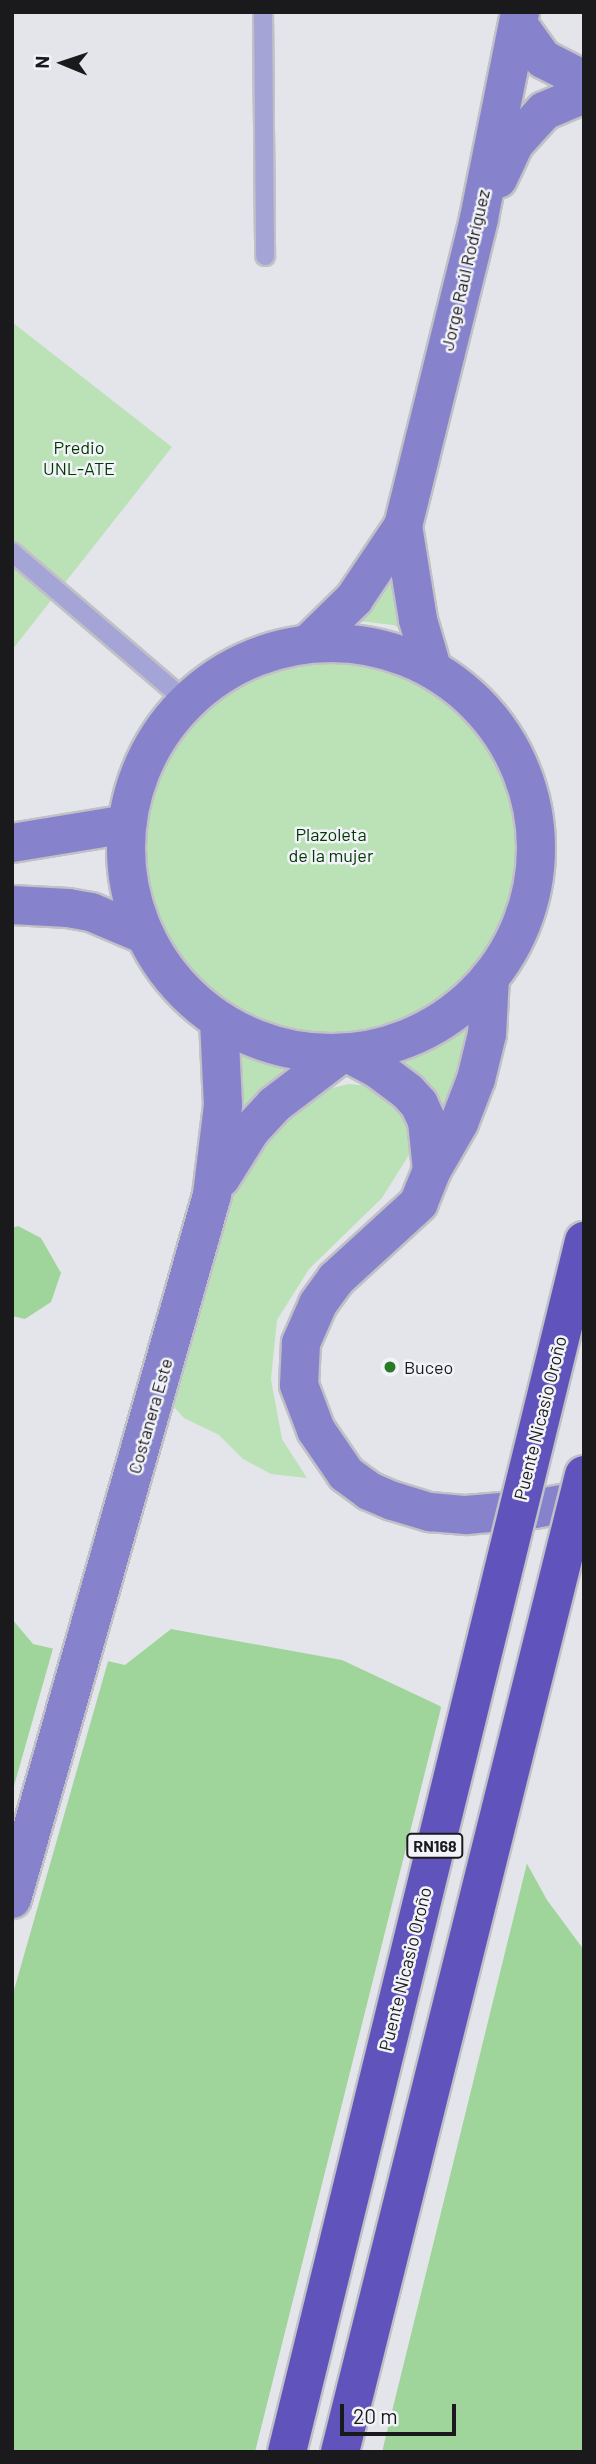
<!DOCTYPE html>
<html>
<head>
<meta charset="utf-8">
<style>
  body { margin:0 }
  #map { position:relative; width:596px; height:2464px; overflow:hidden; background:#e4e5eb; font-family:Barlow,sans-serif }
  div>[style] { position:absolute }
  [style*='--x'] { left:calc(var(--x)*1px); top:calc(var(--y)*1px); width:calc(var(--w)*1px); rotate:calc(var(--a)*1deg) }
  .green>* { inset:0; background:#bbe2b7 }
  .round { border-radius:50% }
  .water>* { inset:0; background:#9fd59a }
  .pier>* { inset:0; background:#e4e5eb }
  .roads { filter:drop-shadow(2px 0 #c0c0c6) drop-shadow(-2px 0 #c0c0c6) drop-shadow(0 2px #c0c0c6) drop-shadow(0 -2px #c0c0c6) }
  .lane>* { height:18px; margin:-9px; padding:0 9px; transform-origin:9px; border-radius:9px; background:#a4a4d6 }
  .secondary>* { height:38px; margin:-19px; padding:0 19px; transform-origin:19px; border-radius:19px; background:#8683cc }
  .secondary>.ring { margin:-19px; padding:0; box-sizing:content-box; background:none; border:38px solid #8683cc; border-radius:50% }
  .bridges { filter:drop-shadow(2px 0 #c0c0c6) drop-shadow(-2px 0 #c0c0c6) drop-shadow(0 2px #c0c0c6) drop-shadow(0 -2px #c0c0c6) }
  .highway-bridge>* { height:38px; margin:-19px; padding:0 19px; transform-origin:19px; border-radius:19px; background:#6053bc }
  .dots>* { width:19px; height:19px; translate:-50% -50%; box-sizing:border-box; border:4px solid #f2f2f9; border-radius:50% }
  span { translate:-50% -50%; white-space:nowrap; text-align:center; line-height:1.15; -webkit-text-stroke:5px #f2f2f9; paint-order:stroke }
  .shield-label span { padding:2px 5px; background:#f2f2f9; border:2px solid; border-radius:5px; -webkit-text-stroke-width:0 }
  .shield-label { font-size:16px; color:#1a1a1c; font-weight:700 }
  .street-label { font-size:18px; color:#1a1a1c }
  .park-label { font-size:18px; color:#003900 }
  .poi-label { font-size:18px; color:#1a1a1c }
  .left { translate:0 -50%; text-align:left }
  .frame { position:absolute; inset:0; border:14px solid #1a1a1c; pointer-events:none }
  .north { position:absolute; left:28px; top:28px; width:70px; height:70px; -webkit-text-stroke:5px #f2f2f9; paint-order:stroke; rotate:272deg; font-size:19px; font-weight:700; line-height:28px; text-align:center; color:#1a1a1c }
  .north::after { content:''; display:block; margin:auto; width:24px; height:32px; background:#1a1a1c; clip-path:polygon(50% 0,100% 100%,50% 72%,0 100%) }
  .scale { position:absolute; left:340px; top:2404px; width:116px; height:32px; box-sizing:border-box; border:4px solid #1a1a1c; border-top:0; padding-left:9px; font-size:21px; line-height:24px; white-space:nowrap; color:#1a1a1c; -webkit-text-stroke:5px #f2f2f9; paint-order:stroke }
</style>
</head>
<body>
<div id="map">
  <div class="green">
    <div style="clip-path:polygon(12px 322px,172px 447px,12px 650px)"></div>
    <div style="clip-path:polygon(395px 567px,413px 633px,393px 625px,351px 620px)"></div>
    <div class="round" style="left:144px;top:659px;width:374px;height:374px"></div>
    <div style="clip-path:polygon(479px 1016px,443px 1127px,389px 1064px)"></div>
    <div style="clip-path:polygon(229px 1045px,292px 1066px,232px 1136px)"></div>
    <div style="clip-path:polygon(349px 1084px,370px 1086px,391px 1096px,411px 1127px,412px 1150px,382px 1198px,309px 1269px,277px 1320px,271px 1379px,282px 1439px,307px 1478px,271px 1474px,243px 1459px,219px 1435px,184px 1418px,174px 1407px,233px 1191px,270px 1129px,323px 1090px)"></div>
  </div>
  <div class="water">
    <div style="clip-path:polygon(18px 1226px,41px 1238px,61px 1273px,51px 1302px,25px 1319px,12px 1316px,12px 1228px)"></div>
    <div style="clip-path:polygon(12px 1619px,33px 1644px,125px 1665px,171px 1629px,342px 1660px,440px 1706px,547px 1900px,584px 1950px,584px 2452px,12px 2452px)"></div>
  </div>
  <div class="pier">
    <div style="clip-path:polygon(54px 1645px,109px 1658px,12px 1997px,12px 1793px)"></div>
    <div style="clip-path:polygon(442px 1704px,528px 1859px,382px 2452px,255px 2452px)"></div>
  </div>
  <div class="roads">
    <div class="lane">
      <div style="--x:263;--y:12;--w:244;--a:89.5"></div>
      <div style="--x:12;--y:552;--w:229;--a:40.6"></div>
    </div>
    <div class="secondary">
      <div style="--x:518;--y:24;--w:43;--a:54.5"></div>
      <div style="--x:543;--y:59;--w:46;--a:27.1"></div>
      <div style="--x:498;--y:179;--w:40;--a:-65"></div>
      <div style="--x:515;--y:143;--w:43;--a:-47.8"></div>
      <div style="--x:544;--y:111;--w:43;--a:-23"></div>
      <div style="--x:403;--y:526;--w:95;--a:80.9"></div>
      <div style="--x:418;--y:620;--w:50;--a:73.7"></div>
      <div style="--x:310;--y:642;--w:62;--a:-44.3"></div>
      <div style="--x:354;--y:599;--w:88;--a:-56.1"></div>
      <div style="--x:403;--y:526;--w:317;--a:-76.1"></div>
      <div style="--x:479;--y:218;--w:210;--a:-78.7"></div>
      <div class="ring" style="left:126px;top:643px;width:372px;height:372px"></div>
      <div style="--x:12;--y:843;--w:117;--a:-9.4"></div>
      <div style="--x:12;--y:905;--w:56;--a:3.1"></div>
      <div style="--x:68;--y:908;--w:23;--a:10"></div>
      <div style="--x:91;--y:912;--w:59;--a:23.1"></div>
      <div style="--x:490;--y:977;--w:57;--a:93"></div>
      <div style="--x:487;--y:1034;--w:46;--a:103.7"></div>
      <div style="--x:476;--y:1079;--w:47;--a:111.1"></div>
      <div style="--x:459;--y:1123;--w:54;--a:119.9"></div>
      <div style="--x:432;--y:1170;--w:35;--a:112"></div>
      <div style="--x:419;--y:1203;--w:113;--a:137.5"></div>
      <div style="--x:336;--y:1279;--w:31;--a:126"></div>
      <div style="--x:318;--y:1304;--w:43;--a:113.6"></div>
      <div style="--x:301;--y:1343;--w:42;--a:92.7"></div>
      <div style="--x:299;--y:1385;--w:48;--a:69.3"></div>
      <div style="--x:316;--y:1430;--w:53;--a:55.7"></div>
      <div style="--x:346;--y:1474;--w:29;--a:36"></div>
      <div style="--x:369;--y:1491;--w:26;--a:23"></div>
      <div style="--x:393;--y:1501;--w:39;--a:17"></div>
      <div style="--x:430;--y:1512;--w:36;--a:5"></div>
      <div style="--x:466;--y:1515;--w:68;--a:-5"></div>
      <div style="--x:534;--y:1509;--w:51;--a:-10.2"></div>
      <div style="--x:353;--y:1056;--w:30;--a:28"></div>
      <div style="--x:379;--y:1070;--w:36;--a:37"></div>
      <div style="--x:408;--y:1092;--w:16;--a:47"></div>
      <div style="--x:419;--y:1104;--w:19;--a:65"></div>
      <div style="--x:427;--y:1121;--w:49;--a:84.2"></div>
      <div style="--x:221;--y:1178;--w:57;--a:-58"></div>
      <div style="--x:251;--y:1130;--w:34;--a:-47"></div>
      <div style="--x:274;--y:1105;--w:79;--a:-37.3"></div>
      <div style="--x:12;--y:1899;--w:732;--a:-74.14"></div>
      <div style="--x:212;--y:1195;--w:91;--a:-83"></div>
      <div style="--x:223;--y:1105;--w:85;--a:-92.7"></div>
    </div>
  </div>
  <div class="bridges">
    <div class="highway-bridge">
      <div style="--x:287;--y:2452;--w:1247;--a:-76.22"></div>
      <div style="--x:340;--y:2452;--w:1007;--a:-75.98"></div>
    </div>
  </div>
  <div class="dots">
    <div style="left:390px;top:1367px;background:#287a25"></div>
  </div>
  <div class="shield-label">
    <span style="left:435px;top:1846px">RN168</span>
  </div>
  <div class="street-label">
    <span style="left:465px;top:270px;rotate:-77deg">Jorge Raúl Rodríguez</span>
    <span style="left:150px;top:1416px;rotate:-74deg">Costanera Este</span>
    <span style="left:540px;top:1418px;rotate:-76deg">Puente Nicasio Oroño</span>
    <span style="left:405px;top:1969px;rotate:-76deg">Puente Nicasio Oroño</span>
  </div>
  <div class="park-label">
    <span style="left:79px;top:458px">Predio<br>UNL-ATE</span>
    <span style="left:331px;top:845px">Plazoleta<br>de la mujer</span>
  </div>
  <div class="poi-label">
    <span class="left" style="left:404px;top:1367px">Buceo</span>
  </div>
  <div class="frame"></div>
  <div class="north">N</div>
  <div class="scale">20 m</div>
</div>
</body>
</html>
